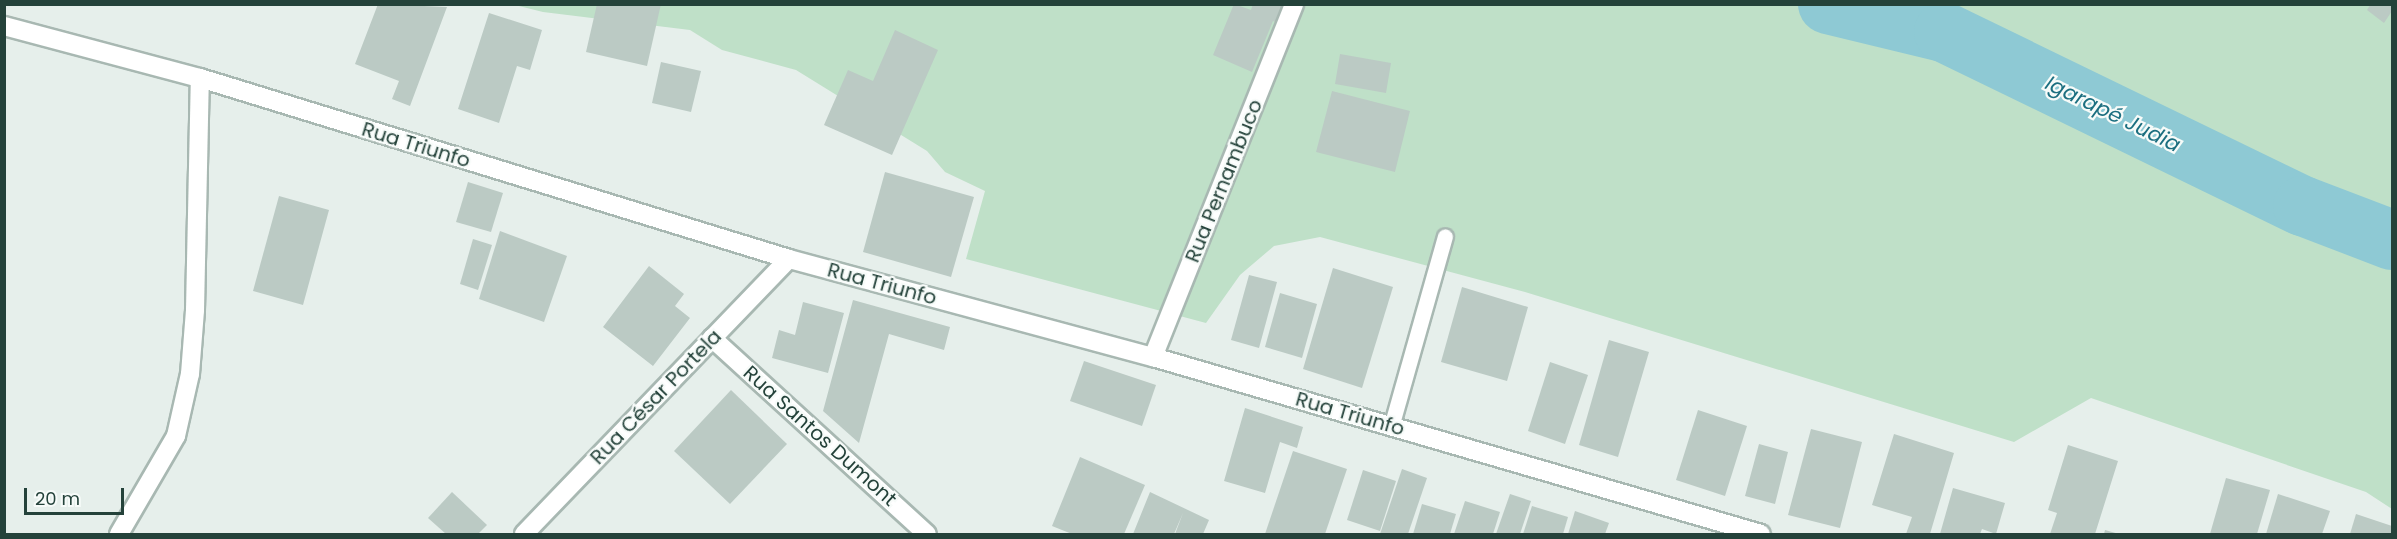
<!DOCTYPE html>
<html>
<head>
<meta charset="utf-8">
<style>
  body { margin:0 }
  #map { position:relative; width:2397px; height:539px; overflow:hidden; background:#e6efeb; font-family:Poppins,sans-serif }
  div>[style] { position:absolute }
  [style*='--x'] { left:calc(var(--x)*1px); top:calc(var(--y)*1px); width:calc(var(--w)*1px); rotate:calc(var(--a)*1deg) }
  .green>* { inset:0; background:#bfe0c8 }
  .river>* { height:60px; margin:-30px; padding:0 30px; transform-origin:30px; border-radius:30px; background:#8ec9d4 }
  .building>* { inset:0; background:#bbcac4 }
  .roads { filter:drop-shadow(2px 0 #a8b8b2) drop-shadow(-2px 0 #a8b8b2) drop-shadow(0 2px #a8b8b2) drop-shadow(0 -2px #a8b8b2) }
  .service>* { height:15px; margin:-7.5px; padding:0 7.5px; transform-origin:7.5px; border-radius:7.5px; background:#fff }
  .minor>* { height:18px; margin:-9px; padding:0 9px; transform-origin:9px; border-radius:9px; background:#fff }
  .tertiary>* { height:18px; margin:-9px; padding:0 9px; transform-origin:9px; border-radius:9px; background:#fff }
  span { translate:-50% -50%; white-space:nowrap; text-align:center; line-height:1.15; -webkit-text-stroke:4.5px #f7fbf9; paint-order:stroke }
  .street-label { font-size:20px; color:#24423a }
  .water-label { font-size:21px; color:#1c6f80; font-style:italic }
  .frame { position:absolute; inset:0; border:6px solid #24423a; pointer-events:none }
  .scale { position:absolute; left:24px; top:488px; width:100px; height:27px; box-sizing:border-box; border:3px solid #24423a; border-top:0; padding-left:8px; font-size:18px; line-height:21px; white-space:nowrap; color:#24423a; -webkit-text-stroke:4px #f7fbf9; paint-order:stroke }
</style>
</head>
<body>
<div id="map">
  <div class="green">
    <div style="clip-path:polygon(515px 5px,2392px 5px,2392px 509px,2366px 492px,2091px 398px,2014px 442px,1525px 292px,1320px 237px,1274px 246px,1240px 275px,1206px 323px,966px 259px,985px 191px,945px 172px,927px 151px,796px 70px,722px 50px,690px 30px,543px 12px)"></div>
  </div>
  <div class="river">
    <div style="--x:1828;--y:4;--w:119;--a:13.6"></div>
    <div style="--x:1944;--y:32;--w:399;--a:25.9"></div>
    <div style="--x:2303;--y:206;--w:95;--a:20.9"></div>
  </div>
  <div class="building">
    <div style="clip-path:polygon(378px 4px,447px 7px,410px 106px,392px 99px,399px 81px,355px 64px)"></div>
    <div style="clip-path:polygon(597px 4px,661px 4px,647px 66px,586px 52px)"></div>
    <div style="clip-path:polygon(1234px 4px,1251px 10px,1253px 4px,1285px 4px,1277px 23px,1273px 21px,1252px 72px,1213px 55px)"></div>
    <div style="clip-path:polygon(2370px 5px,2392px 5px,2392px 11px,2384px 23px,2367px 10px)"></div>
    <div style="clip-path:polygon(489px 13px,542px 30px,530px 70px,517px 66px,499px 123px,458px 109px)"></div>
    <div style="clip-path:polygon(895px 30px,938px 50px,892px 155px,824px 125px,848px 70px,873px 81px)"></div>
    <div style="clip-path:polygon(1340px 54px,1391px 63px,1386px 93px,1335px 84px)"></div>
    <div style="clip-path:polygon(661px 62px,701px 71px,691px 112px,652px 103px)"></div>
    <div style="clip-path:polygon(1332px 91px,1410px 111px,1395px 172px,1316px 152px)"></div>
    <div style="clip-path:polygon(885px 172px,974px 197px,951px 277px,863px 252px)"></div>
    <div style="clip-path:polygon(468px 182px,503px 193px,491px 232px,456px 222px)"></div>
    <div style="clip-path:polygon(279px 196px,329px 210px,303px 305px,253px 291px)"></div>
    <div style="clip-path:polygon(500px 231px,567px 256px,544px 322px,479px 299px)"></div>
    <div style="clip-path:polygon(473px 239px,492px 245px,478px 290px,460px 284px)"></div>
    <div style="clip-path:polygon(649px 266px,684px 294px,675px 306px,690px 318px,653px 366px,603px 327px)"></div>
    <div style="clip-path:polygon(1333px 268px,1393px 287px,1362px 388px,1303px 369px)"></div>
    <div style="clip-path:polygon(1249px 275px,1277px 282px,1259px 348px,1231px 340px)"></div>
    <div style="clip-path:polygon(1462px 287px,1528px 307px,1507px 381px,1441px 362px)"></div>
    <div style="clip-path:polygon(1280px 293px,1317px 304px,1302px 358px,1265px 347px)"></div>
    <div style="clip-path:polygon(853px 300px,950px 327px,944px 350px,889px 334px,859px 443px,823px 411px)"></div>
    <div style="clip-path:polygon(803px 302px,844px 313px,828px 373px,772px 358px,779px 330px,795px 335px)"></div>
    <div style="clip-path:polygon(1609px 340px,1649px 352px,1618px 457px,1579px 445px)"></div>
    <div style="clip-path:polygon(1084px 361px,1156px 385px,1142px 426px,1070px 401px)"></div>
    <div style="clip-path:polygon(1550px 362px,1588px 375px,1565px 444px,1528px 431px)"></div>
    <div style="clip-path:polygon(731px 390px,787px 444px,730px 504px,674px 451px)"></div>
    <div style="clip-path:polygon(1245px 408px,1303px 427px,1297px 448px,1280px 442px,1265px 493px,1224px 481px)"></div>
    <div style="clip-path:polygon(1698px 410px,1747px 426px,1725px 496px,1676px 480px)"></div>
    <div style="clip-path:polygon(1811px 429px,1862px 442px,1840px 528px,1788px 515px)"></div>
    <div style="clip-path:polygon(1894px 434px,1954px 453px,1930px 534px,1906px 534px,1912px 517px,1872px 505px)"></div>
    <div style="clip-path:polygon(1759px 444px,1788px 452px,1775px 504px,1745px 496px)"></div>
    <div style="clip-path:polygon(2068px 445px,2118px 461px,2095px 534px,2050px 534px,2057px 513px,2048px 510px)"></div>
    <div style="clip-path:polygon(1293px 451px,1347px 469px,1325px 534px,1265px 534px)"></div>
    <div style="clip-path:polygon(1080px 457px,1145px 485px,1124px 534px,1072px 534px,1052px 526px)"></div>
    <div style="clip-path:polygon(1402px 469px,1427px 478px,1408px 534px,1380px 534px)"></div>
    <div style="clip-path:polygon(1363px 470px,1396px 481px,1380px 531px,1347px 520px)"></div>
    <div style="clip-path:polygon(2226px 478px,2270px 490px,2257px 534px,2210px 534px)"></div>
    <div style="clip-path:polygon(1953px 488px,2005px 503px,1996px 534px,1982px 529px,1980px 534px,1940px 534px)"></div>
    <div style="clip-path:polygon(452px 492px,487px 525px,478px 534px,446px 534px,428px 518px)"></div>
    <div style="clip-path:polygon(1150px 492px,1209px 520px,1203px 534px,1175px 534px,1183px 513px,1174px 534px,1133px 534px)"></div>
    <div style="clip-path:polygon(1510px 494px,1531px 501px,1520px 534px,1496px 534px)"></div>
    <div style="clip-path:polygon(2278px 494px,2330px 511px,2322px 534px,2266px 534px)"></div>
    <div style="clip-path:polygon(1465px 501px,1500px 512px,1493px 534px,1454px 534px)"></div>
    <div style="clip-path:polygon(1422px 504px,1456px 514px,1450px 534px,1413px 534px)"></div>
    <div style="clip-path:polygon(1532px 506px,1568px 517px,1563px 534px,1523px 534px)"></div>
    <div style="clip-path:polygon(1575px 511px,1609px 523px,1605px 534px,1568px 534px)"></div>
    <div style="clip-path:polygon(2356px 514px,2392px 526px,2392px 534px,2350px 534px)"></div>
    <div style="clip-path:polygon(2105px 530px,2119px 534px,2104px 534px)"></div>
  </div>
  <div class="roads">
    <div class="service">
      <div style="--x:1391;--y:427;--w:198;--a:-74.2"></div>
    </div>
    <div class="minor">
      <div style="--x:712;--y:338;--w:291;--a:42.4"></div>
      <div style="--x:119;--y:534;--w:113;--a:-59.8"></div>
      <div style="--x:176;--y:436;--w:64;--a:-77.3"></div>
      <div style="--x:190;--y:374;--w:64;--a:-85.5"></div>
      <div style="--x:195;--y:310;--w:232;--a:-88.8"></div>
      <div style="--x:524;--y:534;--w:382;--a:-46.1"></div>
    </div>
    <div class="tertiary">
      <div style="--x:4;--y:26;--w:203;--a:14.9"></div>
      <div style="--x:200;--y:78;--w:616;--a:17.08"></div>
      <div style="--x:789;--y:259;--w:377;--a:15.1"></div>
      <div style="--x:1153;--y:357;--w:633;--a:16.23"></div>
      <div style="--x:1153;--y:357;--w:380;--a:-68.2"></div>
    </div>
  </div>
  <div class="street-label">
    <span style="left:416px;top:145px;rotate:17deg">Rua Triunfo</span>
    <span style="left:1224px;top:181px;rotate:-68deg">Rua Pernambuco</span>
    <span style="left:882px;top:284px;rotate:15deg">Rua Triunfo</span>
    <span style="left:656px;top:397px;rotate:-46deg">Rua César Portela</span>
    <span style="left:1350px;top:414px;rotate:16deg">Rua Triunfo</span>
    <span style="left:820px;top:436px;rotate:42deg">Rua Santos Dumont</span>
  </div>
  <div class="water-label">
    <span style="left:2113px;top:114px;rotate:26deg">Igarapé Judia</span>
  </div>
  <div class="frame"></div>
  <div class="scale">20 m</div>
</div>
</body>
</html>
